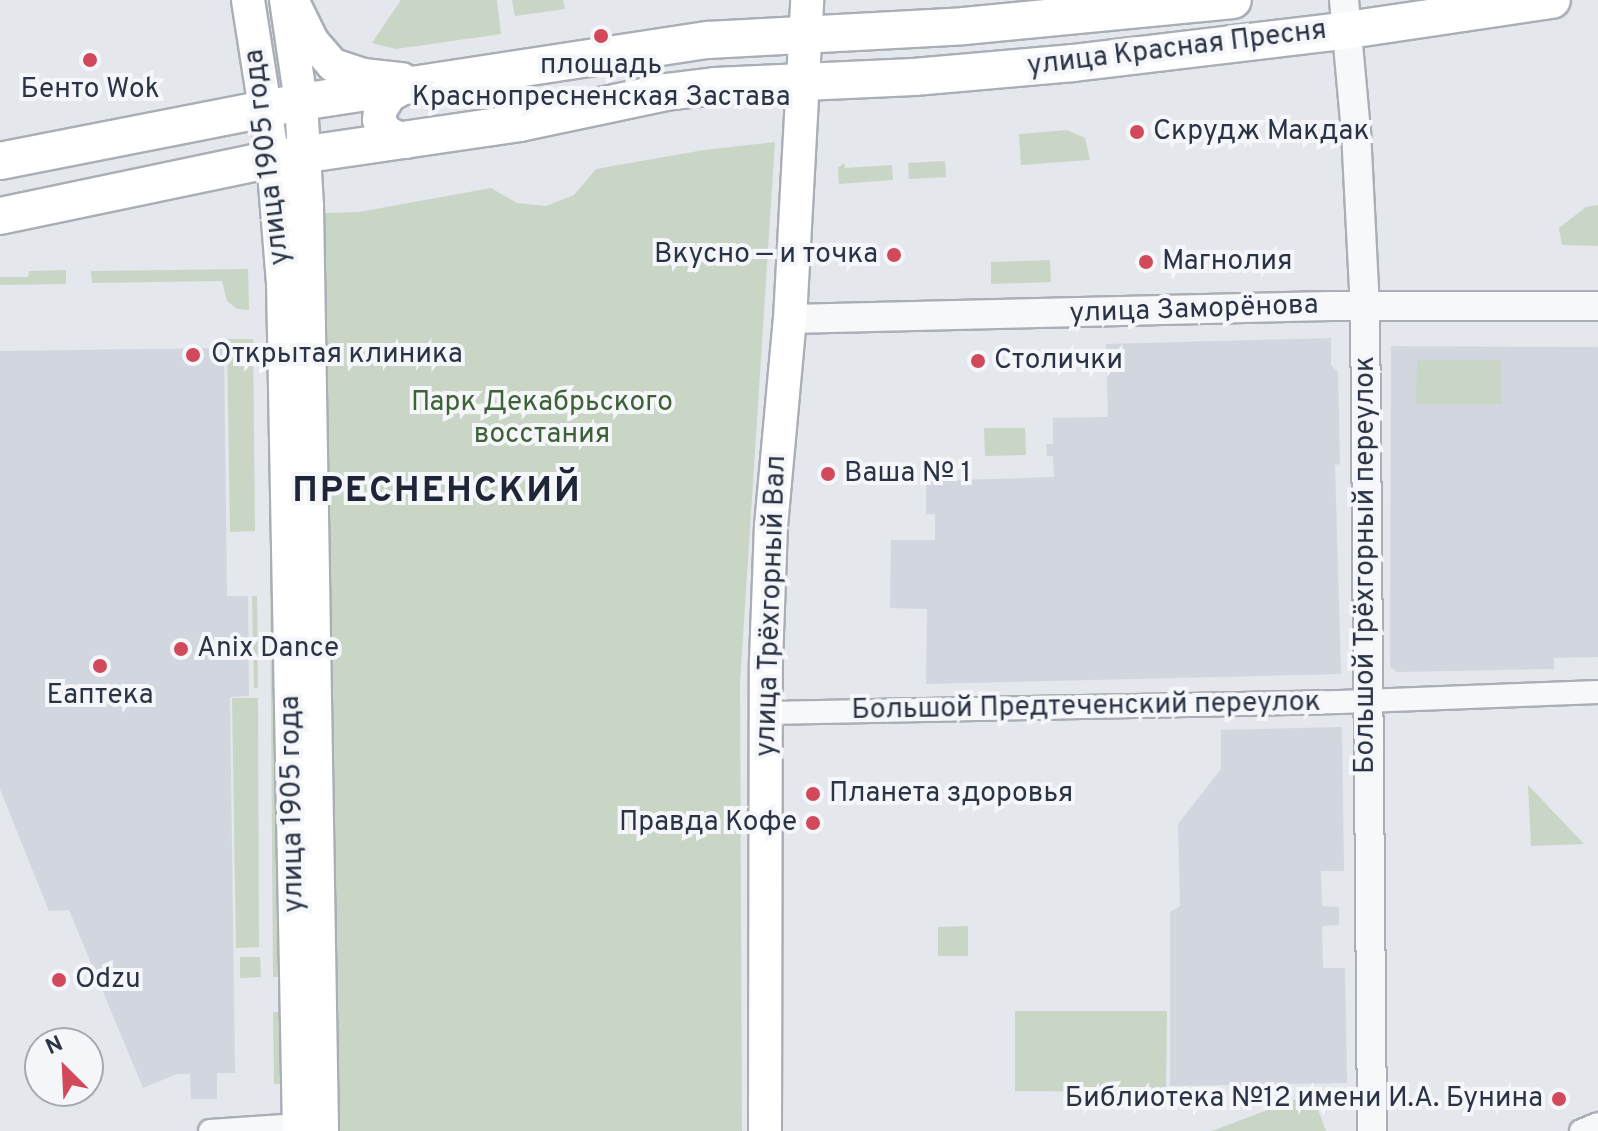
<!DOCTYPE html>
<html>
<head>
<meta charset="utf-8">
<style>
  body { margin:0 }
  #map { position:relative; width:1598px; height:1131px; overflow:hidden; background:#e4e7ec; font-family:Overpass,sans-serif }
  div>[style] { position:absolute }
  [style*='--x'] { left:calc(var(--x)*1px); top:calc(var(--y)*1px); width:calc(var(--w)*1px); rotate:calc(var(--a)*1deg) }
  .built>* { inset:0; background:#d2d6de }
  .green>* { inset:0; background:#c9d6c5 }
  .roads { filter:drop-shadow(2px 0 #a9aeb7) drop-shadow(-2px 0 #a9aeb7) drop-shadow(0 2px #a9aeb7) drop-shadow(0 -2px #a9aeb7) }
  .minor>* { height:22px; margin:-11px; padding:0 11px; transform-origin:11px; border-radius:11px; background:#f7f8fa }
  .tertiary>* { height:28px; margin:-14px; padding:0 14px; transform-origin:14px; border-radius:14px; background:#f7f8fa }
  .secondary>* { height:32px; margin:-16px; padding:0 16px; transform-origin:16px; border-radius:16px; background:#fff }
  .primary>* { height:36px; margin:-18px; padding:0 18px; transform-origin:18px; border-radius:18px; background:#fff }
  .dots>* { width:22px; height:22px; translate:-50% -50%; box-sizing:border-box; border:4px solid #f4f6f9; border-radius:50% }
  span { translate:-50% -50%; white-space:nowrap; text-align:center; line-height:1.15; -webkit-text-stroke:8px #f4f6f9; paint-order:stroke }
  .street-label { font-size:28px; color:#2b3445 }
  .poi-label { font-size:28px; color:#2b3445 }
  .left { translate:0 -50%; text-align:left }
  .right { translate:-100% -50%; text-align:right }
  .park-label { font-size:28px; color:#3f6138 }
  .district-label { font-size:36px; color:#1d2536; font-weight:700; letter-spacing:2px }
  .north { position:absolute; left:24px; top:1027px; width:80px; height:80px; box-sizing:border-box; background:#f4f6f9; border:2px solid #a4a8b1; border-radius:50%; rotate:336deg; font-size:22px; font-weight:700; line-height:32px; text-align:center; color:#2b3445 }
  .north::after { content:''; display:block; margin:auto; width:28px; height:36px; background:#d1495b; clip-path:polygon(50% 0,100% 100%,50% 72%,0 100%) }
</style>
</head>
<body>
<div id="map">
  <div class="built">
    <div style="clip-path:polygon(1331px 338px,1331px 365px,1338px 372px,1340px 464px,1335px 465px,1341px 674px,926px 684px,927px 609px,890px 608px,891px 540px,935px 540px,935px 514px,926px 514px,926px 481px,1054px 477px,1053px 456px,1047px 456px,1046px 444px,1053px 444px,1053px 418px,1108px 417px,1106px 344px)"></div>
    <div style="clip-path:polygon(1391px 346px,1598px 347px,1598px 657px,1554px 658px,1554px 669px,1397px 672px,1390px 667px)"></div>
    <div style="clip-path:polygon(224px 348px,227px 596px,248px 596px,249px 696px,230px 697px,235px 1073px,217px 1073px,217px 1099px,191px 1099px,190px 1074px,177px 1074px,143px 1088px,69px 910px,49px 911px,0 789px,0 351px)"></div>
    <div style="clip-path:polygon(1342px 727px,1344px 871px,1321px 871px,1322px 906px,1339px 907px,1339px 925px,1322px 926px,1323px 968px,1345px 968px,1347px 1083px,1170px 1086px,1170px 912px,1180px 906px,1178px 824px,1221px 769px,1221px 730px)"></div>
  </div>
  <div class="green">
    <div style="clip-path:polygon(401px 0,497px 0,501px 34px,396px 49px,372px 43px)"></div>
    <div style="clip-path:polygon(512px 0,563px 0,565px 9px,515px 16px)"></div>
    <div style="clip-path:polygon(1067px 130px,1085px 138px,1090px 160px,1021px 165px,1019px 134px)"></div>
    <div style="clip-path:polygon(775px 142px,740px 683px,742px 1131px,333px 1131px,327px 816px,333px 717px,325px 213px,359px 212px,491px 188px,517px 203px,546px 206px,574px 195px,596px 169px,704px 150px)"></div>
    <div style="clip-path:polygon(945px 161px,946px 177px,909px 179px,908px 163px)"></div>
    <div style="clip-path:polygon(844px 163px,845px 168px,892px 165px,893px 180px,839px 184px,838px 168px)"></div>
    <div style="clip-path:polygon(1598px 205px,1598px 246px,1562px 245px,1559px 228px,1586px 207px)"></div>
    <div style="clip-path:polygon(1050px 260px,1051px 282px,991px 284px,991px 262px)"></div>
    <div style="clip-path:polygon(248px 269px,249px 310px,237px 309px,227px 301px,222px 281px,92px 283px,91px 271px)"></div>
    <div style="clip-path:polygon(66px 270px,66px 284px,0 285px,0 277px,28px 277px,29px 271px)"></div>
    <div style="clip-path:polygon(227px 339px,253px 339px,255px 531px,230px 532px)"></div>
    <div style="clip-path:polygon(1417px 360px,1501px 360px,1501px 404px,1416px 404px)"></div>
    <div style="clip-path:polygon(984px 428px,1025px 428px,1026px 455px,985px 456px)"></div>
    <div style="clip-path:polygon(270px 577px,277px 577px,280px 977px,273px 977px)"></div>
    <div style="clip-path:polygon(252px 596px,257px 596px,258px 688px,254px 688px)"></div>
    <div style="clip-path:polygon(232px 698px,258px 698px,259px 947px,236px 948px)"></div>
    <div style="clip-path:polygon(1528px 785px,1584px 844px,1531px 846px)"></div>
    <div style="clip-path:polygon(968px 926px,968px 956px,938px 956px,938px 927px)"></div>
    <div style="clip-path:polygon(240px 957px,260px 957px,261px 977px,240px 978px)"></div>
    <div style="clip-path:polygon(1015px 1011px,1167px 1011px,1166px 1092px,1015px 1091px)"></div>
    <div style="clip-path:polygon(273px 1012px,281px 1012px,281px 1084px,274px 1084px)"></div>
    <div style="clip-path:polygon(1304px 1096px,1314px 1099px,1326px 1131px,1212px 1131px)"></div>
  </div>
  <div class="roads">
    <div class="minor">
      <div style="--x:766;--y:713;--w:573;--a:-1.1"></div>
      <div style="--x:1339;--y:702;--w:259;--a:-2.2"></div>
      <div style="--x:210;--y:1131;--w:89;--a:-3.9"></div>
      <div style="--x:1581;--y:1131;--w:18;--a:-22"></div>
    </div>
    <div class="tertiary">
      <div style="--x:1344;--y:0;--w:132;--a:84.8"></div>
      <div style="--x:1356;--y:131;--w:175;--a:87.1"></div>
      <div style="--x:1365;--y:306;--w:825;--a:89.51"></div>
      <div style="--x:790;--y:319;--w:541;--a:-1.38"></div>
      <div style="--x:1331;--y:306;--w:267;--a:0"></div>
    </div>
    <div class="secondary">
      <div style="--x:248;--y:0;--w:161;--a:81.1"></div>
      <div style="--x:273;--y:159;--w:123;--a:85.4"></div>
      <div style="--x:283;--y:282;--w:849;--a:88.92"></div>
      <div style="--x:286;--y:0;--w:103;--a:81.6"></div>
      <div style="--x:301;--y:102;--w:104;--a:86.7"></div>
      <div style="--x:307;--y:206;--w:925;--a:89.07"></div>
      <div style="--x:295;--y:6;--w:39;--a:64"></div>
      <div style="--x:312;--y:41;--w:32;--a:49"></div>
      <div style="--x:333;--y:65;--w:32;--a:18"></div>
      <div style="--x:363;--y:75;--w:39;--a:6"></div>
      <div style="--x:406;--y:142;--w:22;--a:-153"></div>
      <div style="--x:386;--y:132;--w:14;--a:-120"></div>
      <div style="--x:379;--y:120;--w:9;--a:-84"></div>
      <div style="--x:380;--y:111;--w:19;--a:-58"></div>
      <div style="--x:390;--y:95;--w:26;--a:-28"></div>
      <div style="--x:765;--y:1131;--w:470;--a:-89.9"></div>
      <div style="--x:766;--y:661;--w:135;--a:-87.9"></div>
      <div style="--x:771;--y:526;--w:208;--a:-84.8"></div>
      <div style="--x:790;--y:319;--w:319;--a:-86.9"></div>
    </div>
    <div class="primary">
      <div style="--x:0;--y:161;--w:307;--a:-11.1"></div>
      <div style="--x:301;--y:102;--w:412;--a:-8.7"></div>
      <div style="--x:708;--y:40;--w:256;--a:-3.1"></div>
      <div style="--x:964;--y:26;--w:270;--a:-5.5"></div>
      <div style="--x:0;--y:216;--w:279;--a:-11.8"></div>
      <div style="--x:273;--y:159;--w:250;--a:-8.3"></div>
      <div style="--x:520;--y:123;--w:149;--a:-12"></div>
      <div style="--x:666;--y:92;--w:49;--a:-7"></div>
      <div style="--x:715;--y:86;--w:199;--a:-2.6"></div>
      <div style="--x:914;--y:77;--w:160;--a:-5"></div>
      <div style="--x:1073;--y:63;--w:277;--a:-6.8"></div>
      <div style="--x:1348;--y:30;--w:206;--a:-8.4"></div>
    </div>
  </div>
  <div class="dots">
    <div style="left:601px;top:36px;background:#d1495b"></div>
    <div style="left:90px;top:60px;background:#d1495b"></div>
    <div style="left:1137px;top:132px;background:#d1495b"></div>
    <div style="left:894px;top:255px;background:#d1495b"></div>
    <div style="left:1146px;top:262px;background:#d1495b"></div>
    <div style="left:193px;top:355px;background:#d1495b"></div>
    <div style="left:978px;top:361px;background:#d1495b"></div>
    <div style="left:828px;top:474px;background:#d1495b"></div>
    <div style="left:181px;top:649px;background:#d1495b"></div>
    <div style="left:100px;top:666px;background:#d1495b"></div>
    <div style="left:813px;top:794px;background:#d1495b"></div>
    <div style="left:813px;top:823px;background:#d1495b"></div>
    <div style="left:59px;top:980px;background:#d1495b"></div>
    <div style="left:1559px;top:1099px;background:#d1495b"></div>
  </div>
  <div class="street-label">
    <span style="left:1177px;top:49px;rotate:-7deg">улица Красная Пресня</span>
    <span style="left:268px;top:157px;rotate:-97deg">улица 1905 года</span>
    <span style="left:1194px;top:310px;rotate:-2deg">улица Заморёнова</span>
    <span style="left:1366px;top:565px;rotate:-90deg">Большой Трёхгорный переулок</span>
    <span style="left:772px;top:606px;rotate:-88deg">улица Трёхгорный Вал</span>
    <span style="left:1086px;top:707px;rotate:-1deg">Большой Предтеченский переулок</span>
    <span style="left:293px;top:804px;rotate:-91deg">улица 1905 года</span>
  </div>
  <div class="poi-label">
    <span style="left:601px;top:82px">площадь<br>Краснопресненская Застава</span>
    <span style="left:90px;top:90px">Бенто Wok</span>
    <span class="left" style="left:1153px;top:132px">Скрудж Макдак</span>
    <span class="right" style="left:878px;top:255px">Вкусно — и точка</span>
    <span class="left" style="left:1162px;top:262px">Магнолия</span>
    <span class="left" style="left:211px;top:355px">Открытая клиника</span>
    <span class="left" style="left:994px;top:361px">Столички</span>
    <span class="left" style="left:844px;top:474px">Ваша № 1</span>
    <span class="left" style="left:197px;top:649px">Anix Dance</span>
    <span style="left:100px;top:696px">Еаптека</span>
    <span class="left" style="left:829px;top:794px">Планета здоровья</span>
    <span class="right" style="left:797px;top:823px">Правда Кофе</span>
    <span class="left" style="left:75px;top:980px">Odzu</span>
    <span class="right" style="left:1543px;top:1099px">Библиотека №12 имени И.А. Бунина</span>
  </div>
  <div class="park-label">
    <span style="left:542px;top:419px">Парк Декабрьского<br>восстания</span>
  </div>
  <div class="district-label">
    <span style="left:437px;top:493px">ПРЕСНЕНСКИЙ</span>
  </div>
  <div class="north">N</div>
</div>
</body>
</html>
